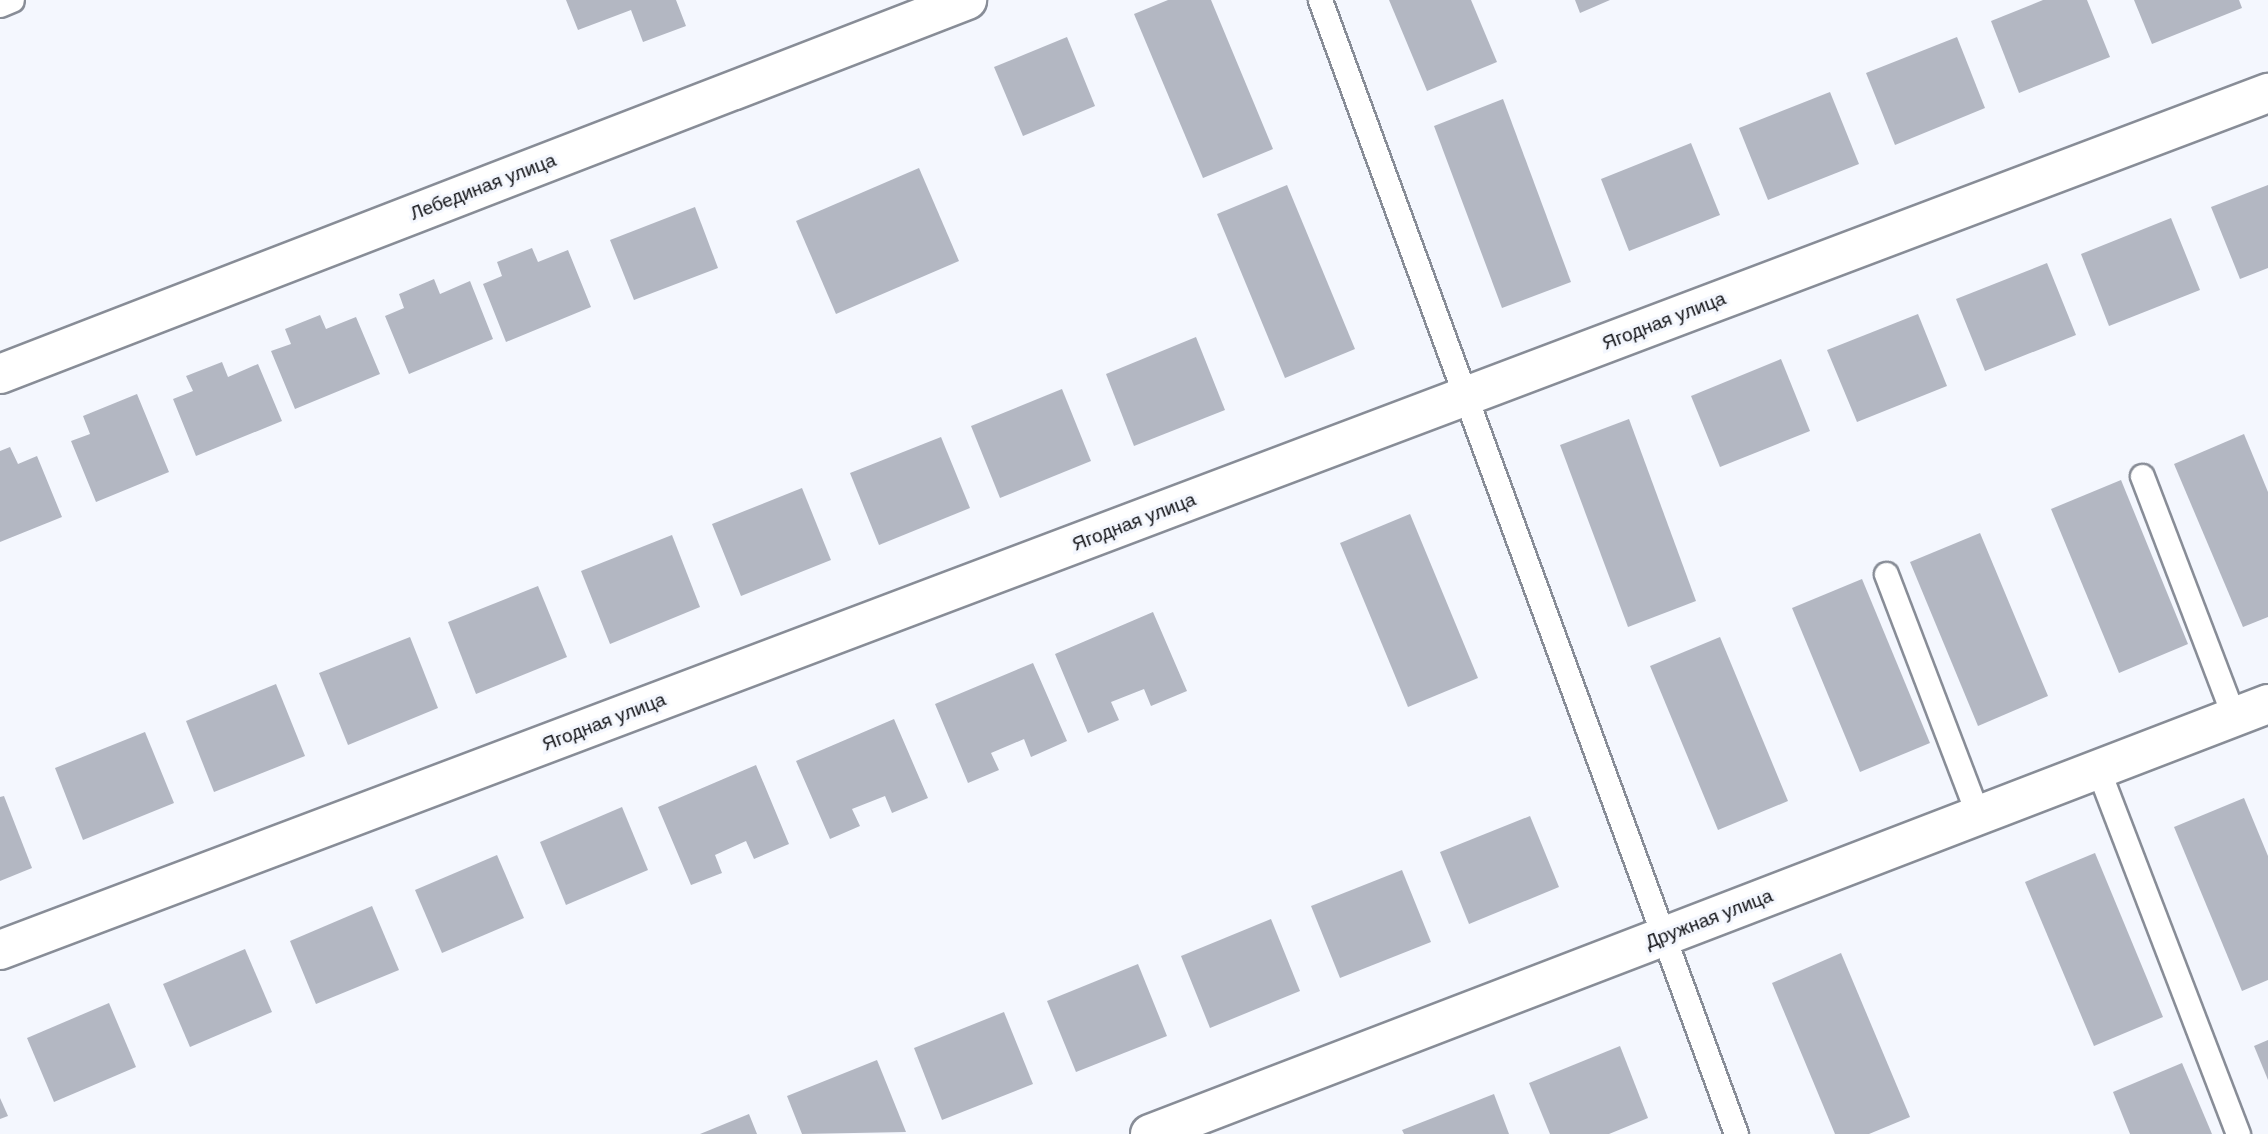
<!DOCTYPE html>
<html>
<head>
<meta charset="utf-8">
<style>
  body { margin:0 }
  #map { position:relative; width:2268px; height:1134px; overflow:hidden; background:#f4f7fe; font-family:Arial,sans-serif }
  div>[style] { position:absolute }
  [style*='--x'] { left:calc(var(--x)*1px); top:calc(var(--y)*1px); width:calc(var(--w)*1px); rotate:calc(var(--a)*1deg) }
  .building>* { inset:0; background:#b3b7c2 }
  .roads { filter:drop-shadow(2px 0 #888d97) drop-shadow(-2px 0 #888d97) drop-shadow(0 2px #888d97) drop-shadow(0 -2px #888d97) }
  .service>* { height:23px; margin:-11.5px; padding:0 11.5px; transform-origin:11.5px; border-radius:11.5px; background:#fff }
  .minor>* { height:38px; margin:-19px; padding:0 19px; transform-origin:19px; border-radius:19px; background:#fff }
  span { translate:-50% -50%; white-space:nowrap; text-align:center; line-height:1.15; -webkit-text-stroke:6px #f4f7fe; paint-order:stroke }
  .street-label { font-size:19px; color:#131418 }
</style>
</head>
<body>
<div id="map">
  <div class="building">
    <div style="clip-path:polygon(566px 0,676px 0,686px 26px,643px 42px,631px 10px,578px 30px)"></div>
    <div style="clip-path:polygon(1168px 0,1211px 0,1273px 149px,1203px 178px,1134px 14px)"></div>
    <div style="clip-path:polygon(1389px 0,1471px 0,1497px 62px,1427px 91px)"></div>
    <div style="clip-path:polygon(1575px 0,1610px 0,1580px 13px)"></div>
    <div style="clip-path:polygon(2043px 0,2087px 0,2110px 57px,2019px 93px,1991px 21px)"></div>
    <div style="clip-path:polygon(2134px 0,2239px 0,2242px 8px,2152px 44px)"></div>
    <div style="clip-path:polygon(1067px 37px,1095px 106px,1023px 136px,994px 67px)"></div>
    <div style="clip-path:polygon(1957px 37px,1985px 108px,1895px 145px,1866px 73px)"></div>
    <div style="clip-path:polygon(1830px 92px,1859px 164px,1768px 200px,1739px 128px)"></div>
    <div style="clip-path:polygon(1503px 99px,1571px 282px,1502px 308px,1434px 126px)"></div>
    <div style="clip-path:polygon(1691px 143px,1720px 215px,1629px 251px,1601px 179px)"></div>
    <div style="clip-path:polygon(919px 168px,959px 261px,836px 314px,796px 221px)"></div>
    <div style="clip-path:polygon(1287px 185px,1355px 349px,1285px 378px,1217px 214px)"></div>
    <div style="clip-path:polygon(2268px 185px,2268px 268px,2240px 279px,2211px 207px)"></div>
    <div style="clip-path:polygon(695px 207px,718px 268px,634px 300px,610px 240px)"></div>
    <div style="clip-path:polygon(2171px 218px,2200px 290px,2109px 326px,2081px 254px)"></div>
    <div style="clip-path:polygon(532px 248px,538px 262px,568px 250px,591px 307px,506px 342px,483px 284px,502px 276px,497px 262px)"></div>
    <div style="clip-path:polygon(2047px 263px,2076px 335px,1985px 371px,1956px 299px)"></div>
    <div style="clip-path:polygon(434px 279px,440px 294px,470px 281px,493px 339px,409px 374px,385px 316px,404px 308px,399px 294px)"></div>
    <div style="clip-path:polygon(1918px 314px,1947px 386px,1857px 422px,1827px 350px)"></div>
    <div style="clip-path:polygon(320px 315px,326px 329px,356px 317px,380px 374px,295px 409px,271px 351px,291px 344px,285px 329px)"></div>
    <div style="clip-path:polygon(1196px 337px,1225px 410px,1134px 446px,1106px 374px)"></div>
    <div style="clip-path:polygon(1781px 359px,1810px 431px,1720px 467px,1691px 396px)"></div>
    <div style="clip-path:polygon(222px 362px,228px 377px,258px 364px,282px 421px,196px 456px,173px 399px,193px 391px,186px 376px)"></div>
    <div style="clip-path:polygon(1062px 389px,1091px 461px,1000px 498px,971px 426px)"></div>
    <div style="clip-path:polygon(137px 394px,169px 472px,96px 502px,71px 441px,90px 434px,83px 416px)"></div>
    <div style="clip-path:polygon(1629px 419px,1696px 601px,1628px 627px,1560px 445px)"></div>
    <div style="clip-path:polygon(2244px 434px,2268px 492px,2268px 617px,2243px 627px,2174px 464px)"></div>
    <div style="clip-path:polygon(941px 437px,970px 508px,879px 545px,850px 473px)"></div>
    <div style="clip-path:polygon(10px 447px,18px 464px,37px 456px,62px 517px,0 542px,0 451px)"></div>
    <div style="clip-path:polygon(2121px 480px,2188px 644px,2119px 673px,2051px 509px)"></div>
    <div style="clip-path:polygon(802px 488px,831px 560px,741px 596px,712px 524px)"></div>
    <div style="clip-path:polygon(1410px 514px,1478px 678px,1408px 707px,1340px 543px)"></div>
    <div style="clip-path:polygon(1980px 533px,2048px 696px,1978px 726px,1910px 562px)"></div>
    <div style="clip-path:polygon(672px 535px,700px 607px,610px 644px,581px 571px)"></div>
    <div style="clip-path:polygon(1862px 579px,1930px 743px,1860px 772px,1792px 608px)"></div>
    <div style="clip-path:polygon(538px 586px,567px 657px,476px 694px,448px 622px)"></div>
    <div style="clip-path:polygon(1153px 612px,1187px 691px,1151px 706px,1144px 689px,1111px 702px,1119px 720px,1088px 733px,1055px 654px)"></div>
    <div style="clip-path:polygon(410px 637px,438px 708px,348px 745px,319px 673px)"></div>
    <div style="clip-path:polygon(1720px 637px,1788px 801px,1718px 830px,1650px 666px)"></div>
    <div style="clip-path:polygon(1033px 663px,1067px 741px,1031px 757px,1024px 739px,991px 753px,999px 770px,968px 783px,935px 704px)"></div>
    <div style="clip-path:polygon(276px 684px,305px 756px,214px 792px,186px 721px)"></div>
    <div style="clip-path:polygon(894px 719px,928px 798px,892px 813px,885px 796px,852px 809px,860px 826px,830px 839px,796px 761px)"></div>
    <div style="clip-path:polygon(145px 732px,174px 803px,83px 840px,55px 768px)"></div>
    <div style="clip-path:polygon(756px 765px,789px 844px,754px 859px,746px 841px,715px 855px,722px 873px,691px 885px,658px 807px)"></div>
    <div style="clip-path:polygon(4px 796px,32px 868px,0 881px,0 797px)"></div>
    <div style="clip-path:polygon(2244px 798px,2268px 856px,2268px 980px,2242px 991px,2174px 827px)"></div>
    <div style="clip-path:polygon(622px 807px,648px 870px,566px 905px,540px 842px)"></div>
    <div style="clip-path:polygon(1530px 816px,1559px 887px,1469px 924px,1440px 852px)"></div>
    <div style="clip-path:polygon(2095px 853px,2163px 1017px,2094px 1046px,2025px 882px)"></div>
    <div style="clip-path:polygon(497px 855px,524px 918px,442px 953px,415px 890px)"></div>
    <div style="clip-path:polygon(1402px 870px,1431px 942px,1340px 978px,1311px 906px)"></div>
    <div style="clip-path:polygon(372px 906px,399px 970px,316px 1004px,290px 941px)"></div>
    <div style="clip-path:polygon(1271px 919px,1300px 991px,1210px 1028px,1181px 956px)"></div>
    <div style="clip-path:polygon(245px 949px,272px 1012px,190px 1047px,163px 984px)"></div>
    <div style="clip-path:polygon(1841px 953px,1910px 1117px,1869px 1134px,1835px 1134px,1772px 983px)"></div>
    <div style="clip-path:polygon(1138px 964px,1167px 1036px,1076px 1072px,1047px 1001px)"></div>
    <div style="clip-path:polygon(109px 1003px,136px 1067px,54px 1102px,27px 1038px)"></div>
    <div style="clip-path:polygon(1004px 1012px,1033px 1084px,942px 1120px,914px 1048px)"></div>
    <div style="clip-path:polygon(2268px 1040px,2268px 1080px,2254px 1046px)"></div>
    <div style="clip-path:polygon(1620px 1046px,1648px 1118px,1609px 1134px,1550px 1134px,1529px 1083px)"></div>
    <div style="clip-path:polygon(877px 1060px,906px 1132px,802px 1134px,787px 1096px)"></div>
    <div style="clip-path:polygon(2182px 1063px,2212px 1134px,2130px 1134px,2113px 1092px)"></div>
    <div style="clip-path:polygon(1494px 1094px,1509px 1134px,1404px 1134px,1402px 1130px)"></div>
    <div style="clip-path:polygon(0 1098px,8px 1116px,0 1119px)"></div>
    <div style="clip-path:polygon(749px 1114px,757px 1134px,700px 1134px)"></div>
  </div>
  <div class="roads">
    <div class="service">
      <div style="--x:1320;--y:0;--w:1208;--a:69.85"></div>
      <div style="--x:0;--y:5;--w:13;--a:-23"></div>
      <div style="--x:2142;--y:476;--w:258;--a:69.1"></div>
      <div style="--x:1886;--y:574;--w:258;--a:69.1"></div>
      <div style="--x:2098;--y:769;--w:391;--a:69"></div>
    </div>
    <div class="minor">
      <div style="--x:0;--y:374;--w:1037;--a:-21.14"></div>
      <div style="--x:0;--y:950;--w:2425;--a:-20.7"></div>
      <div style="--x:1150;--y:1134;--w:1198;--a:-21.04"></div>
    </div>
  </div>
  <div class="street-label">
    <span style="left:483px;top:187px;rotate:-21deg">Лебединая улица</span>
    <span style="left:1664px;top:321px;rotate:-21deg">Ягодная улица</span>
    <span style="left:1134px;top:522px;rotate:-21deg">Ягодная улица</span>
    <span style="left:604px;top:722px;rotate:-21deg">Ягодная улица</span>
    <span style="left:1709px;top:919px;rotate:-21deg">Дружная улица</span>
  </div>
</div>
</body>
</html>
